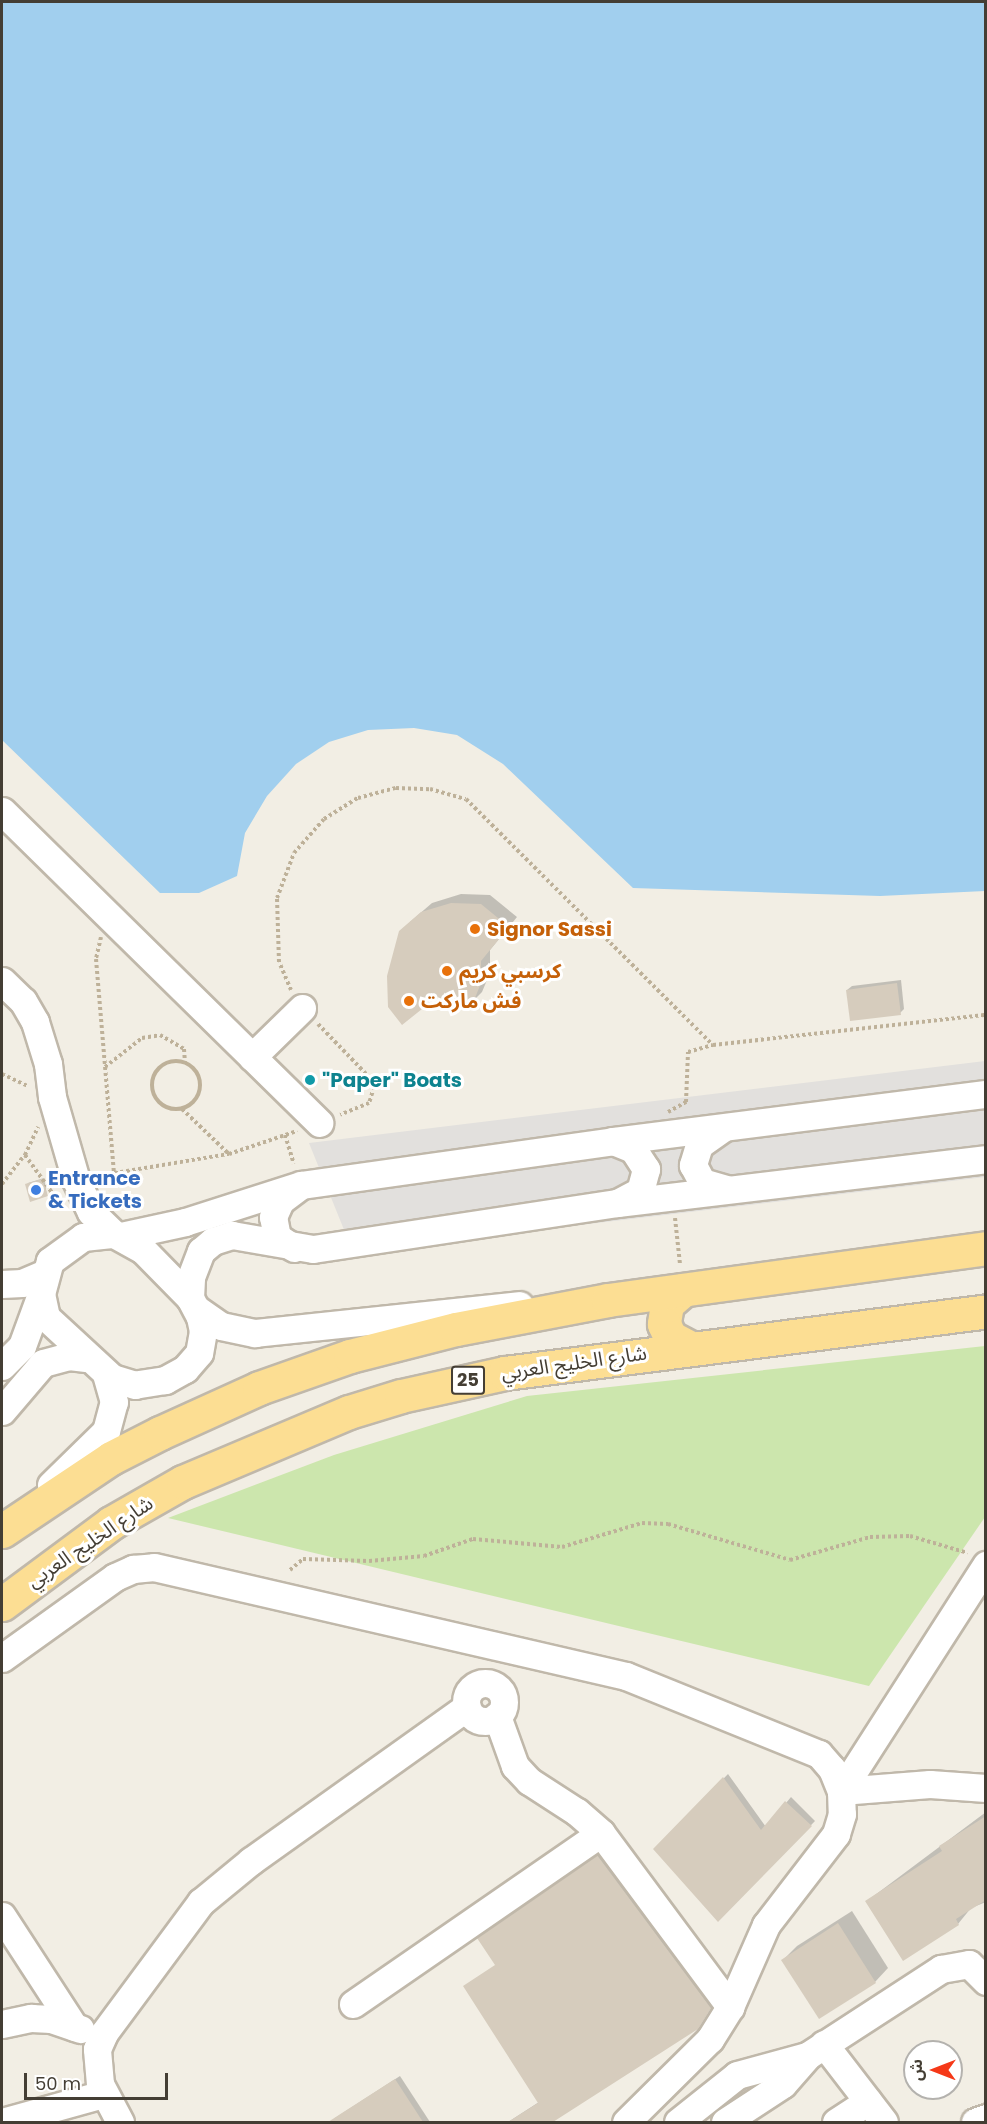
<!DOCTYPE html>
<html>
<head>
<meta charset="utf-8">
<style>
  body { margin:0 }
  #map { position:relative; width:987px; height:2124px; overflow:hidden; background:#f2eee4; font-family:Poppins,"Noto Sans Arabic",sans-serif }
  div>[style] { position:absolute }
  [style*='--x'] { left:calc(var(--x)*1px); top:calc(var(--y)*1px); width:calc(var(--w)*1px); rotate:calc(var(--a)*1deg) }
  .green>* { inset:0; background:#cce6ad }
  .parking>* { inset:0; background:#e2e0dd }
  .water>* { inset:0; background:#a1cfee }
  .shadow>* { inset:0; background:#0003 }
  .building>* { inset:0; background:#d6ccbd }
  .path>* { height:4px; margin-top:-2px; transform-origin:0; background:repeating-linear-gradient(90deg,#beb199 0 3px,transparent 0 6px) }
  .path>.ring { margin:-2px; padding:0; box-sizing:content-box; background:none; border:4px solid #beb199; border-radius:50% }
  .roads { filter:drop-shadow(2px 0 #c0b8aa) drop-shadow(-2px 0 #c0b8aa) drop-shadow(0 2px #c0b8aa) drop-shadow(0 -2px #c0b8aa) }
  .minor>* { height:27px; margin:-13.5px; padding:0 13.5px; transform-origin:13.5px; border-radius:13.5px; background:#fff }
  .minor>.ring { margin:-13.5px; padding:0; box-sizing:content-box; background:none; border:27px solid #fff; border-radius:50% }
  .major>* { height:33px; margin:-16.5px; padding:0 16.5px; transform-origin:16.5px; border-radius:16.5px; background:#fcde93 }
  .dots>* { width:16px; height:16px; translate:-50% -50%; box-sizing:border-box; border:3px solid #fff; border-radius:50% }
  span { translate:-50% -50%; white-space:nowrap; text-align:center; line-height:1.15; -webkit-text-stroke:6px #fff; paint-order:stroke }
  .shield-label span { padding:2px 4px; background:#fff; border:2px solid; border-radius:4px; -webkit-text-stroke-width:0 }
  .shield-label { font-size:18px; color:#443e34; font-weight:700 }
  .food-label { font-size:20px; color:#c56008; font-weight:700 }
  .left { translate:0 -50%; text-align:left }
  .culture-label { font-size:20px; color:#0d838f; font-weight:700 }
  .shop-label { font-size:20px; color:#366cbe; font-weight:700 }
  .street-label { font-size:20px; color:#443e34 }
  .frame { position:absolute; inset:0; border:3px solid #443e34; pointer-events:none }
  .north { position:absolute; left:903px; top:2040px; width:60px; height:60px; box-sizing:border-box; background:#fff; border:2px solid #b4b2ae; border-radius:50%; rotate:270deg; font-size:16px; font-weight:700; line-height:24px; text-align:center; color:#443e34 }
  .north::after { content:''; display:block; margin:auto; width:21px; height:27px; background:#f53918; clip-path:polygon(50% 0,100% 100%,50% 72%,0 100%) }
  .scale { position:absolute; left:24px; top:2073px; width:144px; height:27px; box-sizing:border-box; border:3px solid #443e34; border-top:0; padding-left:8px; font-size:18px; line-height:21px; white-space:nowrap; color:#443e34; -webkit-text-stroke:4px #fff; paint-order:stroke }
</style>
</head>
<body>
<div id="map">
  <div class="green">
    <div style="clip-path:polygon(985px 1346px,985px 1517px,869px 1686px,168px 1518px,334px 1455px,527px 1396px)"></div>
  </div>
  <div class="parking">
    <div style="clip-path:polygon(985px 1061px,985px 1177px,353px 1252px,309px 1143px)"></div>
  </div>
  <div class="water">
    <div style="clip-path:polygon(2px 2px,985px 2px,985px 891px,880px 896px,633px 888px,503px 764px,457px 735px,414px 728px,368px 730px,329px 742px,296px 764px,267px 796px,245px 833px,237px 876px,199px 893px,160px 893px,2px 740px)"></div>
  </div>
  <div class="shadow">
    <div style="clip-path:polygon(461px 894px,490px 895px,517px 917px,490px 950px,490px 973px,482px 992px,473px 1001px,410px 922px,432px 903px)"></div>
    <div style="clip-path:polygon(901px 980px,904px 1009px,900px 1013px,847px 990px,852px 986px)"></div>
    <div style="clip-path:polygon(44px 1178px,47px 1195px,27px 1185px,28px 1183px)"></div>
    <div style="clip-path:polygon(728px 1774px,766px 1827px,791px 1797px,815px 1821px,719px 1920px,655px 1849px)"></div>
    <div style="clip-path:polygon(986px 1812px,986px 1902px,971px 1908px,958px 1924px,903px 1959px,867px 1901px)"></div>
    <div style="clip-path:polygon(602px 1851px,714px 2003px,697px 2028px,550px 2122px,508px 2122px,539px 2102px,496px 1965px,479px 1938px)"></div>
    <div style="clip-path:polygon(852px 1911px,888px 1968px,875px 1982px,783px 1960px,797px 1946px)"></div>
    <div style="clip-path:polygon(400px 2076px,430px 2122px,331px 2122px,335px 2118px)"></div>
  </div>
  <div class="building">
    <div style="clip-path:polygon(451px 903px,481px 904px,509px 927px,481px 961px,481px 983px,473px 1003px,457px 1005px,437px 997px,402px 1025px,388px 1007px,387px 976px,399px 931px,421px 912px)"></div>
    <div style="clip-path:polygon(897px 983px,901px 1015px,850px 1021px,846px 990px)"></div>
    <div style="clip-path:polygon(42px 1179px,48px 1196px,30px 1202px,25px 1184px)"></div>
    <div style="clip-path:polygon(723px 1777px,761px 1830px,785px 1801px,812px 1826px,718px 1922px,653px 1849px)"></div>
    <div style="clip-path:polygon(986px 1816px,986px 1900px,956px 1919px,959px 1925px,903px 1961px,865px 1901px,942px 1851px,939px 1846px)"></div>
    <div style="clip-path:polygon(597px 1855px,711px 2008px,698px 2029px,553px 2122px,508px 2122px,538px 2103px,463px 1986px,495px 1965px,477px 1938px)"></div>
    <div style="clip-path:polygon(838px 1923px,876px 1983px,819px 2019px,781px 1960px)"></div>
    <div style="clip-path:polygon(395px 2079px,423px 2122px,328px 2122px)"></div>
  </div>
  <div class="path">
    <div style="--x:101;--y:937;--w:23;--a:103"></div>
    <div style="--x:96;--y:959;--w:214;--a:85.2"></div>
    <div style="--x:291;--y:990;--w:30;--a:-113"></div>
    <div style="--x:279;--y:962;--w:64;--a:-91.8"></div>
    <div style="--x:277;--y:898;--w:48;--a:-69.3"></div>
    <div style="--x:294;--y:853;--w:45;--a:-48.6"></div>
    <div style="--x:324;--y:819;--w:40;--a:-32"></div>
    <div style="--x:358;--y:798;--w:39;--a:-15"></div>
    <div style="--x:396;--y:788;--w:34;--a:2"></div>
    <div style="--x:430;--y:789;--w:37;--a:16"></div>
    <div style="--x:466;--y:799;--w:349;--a:44.9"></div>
    <div style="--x:318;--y:1024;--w:71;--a:46.1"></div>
    <div style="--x:367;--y:1075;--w:14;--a:60"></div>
    <div style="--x:374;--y:1087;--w:17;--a:107"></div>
    <div style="--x:369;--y:1103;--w:31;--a:158"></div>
    <div class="ring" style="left:152px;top:1061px;width:44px;height:44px"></div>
    <div style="--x:105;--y:1067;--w:47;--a:-38.1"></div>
    <div style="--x:142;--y:1038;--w:18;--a:-9"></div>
    <div style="--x:160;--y:1035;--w:28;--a:30"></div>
    <div style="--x:184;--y:1049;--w:13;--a:86"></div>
    <div style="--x:2;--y:1074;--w:29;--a:25"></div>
    <div style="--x:182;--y:1109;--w:65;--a:43.8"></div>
    <div style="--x:668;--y:1112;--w:21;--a:-29"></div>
    <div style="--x:686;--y:1102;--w:50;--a:-87.7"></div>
    <div style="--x:688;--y:1052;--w:26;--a:-16"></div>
    <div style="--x:713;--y:1045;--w:275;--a:-6.3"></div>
    <div style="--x:285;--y:1135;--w:30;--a:73"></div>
    <div style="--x:25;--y:1155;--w:48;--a:54.3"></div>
    <div style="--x:53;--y:1194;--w:4;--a:-27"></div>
    <div style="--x:97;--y:1176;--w:134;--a:-9.5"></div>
    <div style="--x:229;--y:1154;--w:72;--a:-18.7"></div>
    <div style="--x:2;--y:1184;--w:37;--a:-52"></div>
    <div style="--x:25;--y:1155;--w:31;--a:-65"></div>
    <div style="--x:675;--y:1218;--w:46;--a:83.8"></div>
    <div style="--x:290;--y:1570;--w:17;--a:-40"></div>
    <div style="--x:303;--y:1559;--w:66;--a:1.7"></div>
    <div style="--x:369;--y:1561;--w:55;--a:-5.2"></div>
    <div style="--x:424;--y:1556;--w:52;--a:-19.1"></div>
    <div style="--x:473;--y:1539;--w:89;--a:5.1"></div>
    <div style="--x:562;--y:1547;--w:84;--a:-16.7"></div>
    <div style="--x:642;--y:1523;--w:26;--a:2"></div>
    <div style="--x:668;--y:1524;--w:127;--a:16.4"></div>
    <div style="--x:790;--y:1560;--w:83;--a:-16"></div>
    <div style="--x:870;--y:1537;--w:40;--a:-1.4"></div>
    <div style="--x:910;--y:1536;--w:60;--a:16.3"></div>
  </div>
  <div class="roads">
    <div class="minor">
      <div style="--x:2;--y:811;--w:445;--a:44.5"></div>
      <div style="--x:2;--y:981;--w:29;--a:44"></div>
      <div style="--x:23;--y:1001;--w:24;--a:60"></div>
      <div style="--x:35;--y:1022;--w:44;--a:72.8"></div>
      <div style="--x:48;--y:1064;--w:33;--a:83"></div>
      <div style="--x:52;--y:1097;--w:86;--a:73.9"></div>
      <div style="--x:76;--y:1180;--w:35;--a:65"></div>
      <div style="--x:91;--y:1212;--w:32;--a:44"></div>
      <div style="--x:252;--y:1057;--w:70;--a:-44.4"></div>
      <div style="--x:723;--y:1128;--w:29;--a:145"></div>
      <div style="--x:699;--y:1145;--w:21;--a:107"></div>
      <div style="--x:693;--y:1165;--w:19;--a:62"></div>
      <div style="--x:702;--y:1182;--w:26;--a:16"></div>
      <div style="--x:613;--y:1141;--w:22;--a:22"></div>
      <div style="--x:633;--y:1149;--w:24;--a:57"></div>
      <div style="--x:646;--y:1169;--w:23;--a:105"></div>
      <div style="--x:640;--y:1191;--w:24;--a:152"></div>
      <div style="--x:114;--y:1234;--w:33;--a:29"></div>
      <div style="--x:143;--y:1250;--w:67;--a:45.6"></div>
      <div style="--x:190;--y:1298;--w:21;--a:62"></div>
      <div style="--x:200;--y:1317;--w:14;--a:78"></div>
      <div style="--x:203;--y:1331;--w:22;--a:100"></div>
      <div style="--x:199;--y:1353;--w:21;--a:131"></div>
      <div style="--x:185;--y:1369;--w:23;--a:151"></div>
      <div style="--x:165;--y:1380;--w:30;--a:171"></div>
      <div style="--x:135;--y:1385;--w:24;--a:-163"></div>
      <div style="--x:112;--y:1378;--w:90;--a:-137.3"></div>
      <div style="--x:46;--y:1317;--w:24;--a:-102"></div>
      <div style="--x:41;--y:1294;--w:34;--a:-75"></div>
      <div style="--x:50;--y:1261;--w:41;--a:-36"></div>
      <div style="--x:83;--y:1237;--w:31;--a:-6"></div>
      <div style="--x:121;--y:1236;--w:66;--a:-12.3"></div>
      <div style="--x:185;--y:1222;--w:122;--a:-17.7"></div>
      <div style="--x:301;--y:1185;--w:315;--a:-8"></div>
      <div style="--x:613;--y:1141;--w:376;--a:-7.2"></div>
      <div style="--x:294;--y:1248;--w:20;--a:-147"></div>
      <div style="--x:277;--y:1237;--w:20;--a:-101"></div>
      <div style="--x:273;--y:1217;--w:17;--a:-66"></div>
      <div style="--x:280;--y:1201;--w:25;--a:-37"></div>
      <div style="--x:2;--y:1284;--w:20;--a:-3"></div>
      <div style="--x:22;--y:1283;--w:25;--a:-23"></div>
      <div style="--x:190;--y:1298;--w:21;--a:-87"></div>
      <div style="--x:191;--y:1277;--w:28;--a:-69"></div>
      <div style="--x:201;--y:1251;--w:16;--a:-40"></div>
      <div style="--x:213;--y:1241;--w:20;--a:-18"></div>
      <div style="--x:232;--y:1235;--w:82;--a:9.8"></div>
      <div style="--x:313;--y:1249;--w:308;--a:-8.6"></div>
      <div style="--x:618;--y:1203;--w:371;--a:-6.8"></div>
      <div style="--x:198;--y:1310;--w:28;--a:35"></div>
      <div style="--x:221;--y:1326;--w:35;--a:12"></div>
      <div style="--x:255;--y:1333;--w:266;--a:-6"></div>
      <div style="--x:2;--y:1366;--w:28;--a:-45"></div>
      <div style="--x:22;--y:1346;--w:55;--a:-69.9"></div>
      <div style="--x:2;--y:1411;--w:63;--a:-49.5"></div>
      <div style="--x:43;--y:1363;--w:27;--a:-15"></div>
      <div style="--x:69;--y:1356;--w:17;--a:7"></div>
      <div style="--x:51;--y:1485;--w:77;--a:-44.5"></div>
      <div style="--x:106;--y:1431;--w:30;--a:-75"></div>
      <div style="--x:114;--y:1402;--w:29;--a:-106"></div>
      <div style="--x:2;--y:1658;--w:139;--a:-35.6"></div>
      <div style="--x:115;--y:1577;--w:20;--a:-24"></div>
      <div style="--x:133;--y:1569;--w:21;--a:-5"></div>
      <div style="--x:154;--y:1567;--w:484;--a:13"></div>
      <div style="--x:626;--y:1676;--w:208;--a:22"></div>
      <div style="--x:819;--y:1754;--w:20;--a:49"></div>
      <div style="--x:832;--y:1769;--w:24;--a:68"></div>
      <div style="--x:841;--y:1791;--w:23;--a:88"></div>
      <div style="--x:842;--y:1814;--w:21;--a:107"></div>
      <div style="--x:836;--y:1834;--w:115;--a:127.6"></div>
      <div style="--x:766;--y:1925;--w:90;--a:113.7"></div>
      <div style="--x:730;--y:2007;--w:38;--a:122"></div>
      <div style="--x:710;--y:2039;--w:118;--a:135.3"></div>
      <div class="ring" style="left:466px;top:1683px;width:11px;height:11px"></div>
      <div style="--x:497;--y:1716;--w:53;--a:70.2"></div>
      <div style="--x:515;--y:1766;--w:21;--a:47"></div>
      <div style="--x:529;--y:1781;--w:57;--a:32.9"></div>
      <div style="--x:577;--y:1812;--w:32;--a:41"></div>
      <div style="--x:601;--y:1833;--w:217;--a:53.4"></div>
      <div style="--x:841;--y:1791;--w:269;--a:-57.3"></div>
      <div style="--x:841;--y:1791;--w:89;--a:-4.5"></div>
      <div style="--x:930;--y:1784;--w:56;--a:4.1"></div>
      <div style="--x:2;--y:1916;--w:132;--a:57"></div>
      <div style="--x:353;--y:2004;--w:301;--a:-34.6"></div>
      <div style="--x:2;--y:2024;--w:30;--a:-12"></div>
      <div style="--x:31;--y:2018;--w:20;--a:3"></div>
      <div style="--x:51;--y:2019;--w:31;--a:19"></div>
      <div style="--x:824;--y:2044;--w:98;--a:52.4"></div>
      <div style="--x:2;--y:2122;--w:105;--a:-15.5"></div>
      <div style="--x:120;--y:2122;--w:43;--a:-117.8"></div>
      <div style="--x:100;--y:2084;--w:35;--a:-95"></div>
      <div style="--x:97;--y:2049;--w:17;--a:-66"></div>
      <div style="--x:104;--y:2033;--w:163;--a:-53.5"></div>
      <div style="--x:201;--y:1902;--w:65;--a:-39.4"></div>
      <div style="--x:251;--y:1861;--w:265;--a:-35.5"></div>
      <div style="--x:678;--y:2122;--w:75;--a:-38.5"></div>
      <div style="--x:737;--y:2075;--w:73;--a:-15.2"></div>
      <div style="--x:725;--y:2122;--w:69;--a:-33.2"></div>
      <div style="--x:783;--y:2084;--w:37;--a:-49"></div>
      <div style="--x:807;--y:2056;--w:160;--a:-33"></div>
      <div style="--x:941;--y:1969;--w:28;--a:-10"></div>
      <div style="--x:969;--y:1964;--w:24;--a:45"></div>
      <div style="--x:836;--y:2122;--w:38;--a:-33"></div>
      <div style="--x:975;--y:2122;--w:12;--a:-20"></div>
    </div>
    <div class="major">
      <div style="--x:683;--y:1290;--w:21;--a:139"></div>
      <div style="--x:667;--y:1304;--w:20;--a:99"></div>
      <div style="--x:664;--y:1324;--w:14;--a:65"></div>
      <div style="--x:670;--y:1337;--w:21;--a:28"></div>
      <div style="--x:2;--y:1531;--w:131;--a:-33.8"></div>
      <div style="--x:111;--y:1458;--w:55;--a:-27"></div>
      <div style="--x:160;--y:1433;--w:109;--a:-24.4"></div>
      <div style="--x:259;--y:1388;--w:96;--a:-19.4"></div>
      <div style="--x:350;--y:1356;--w:109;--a:-14.3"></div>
      <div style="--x:456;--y:1329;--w:155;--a:-10.8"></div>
      <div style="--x:608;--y:1300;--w:382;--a:-7.8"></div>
      <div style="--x:2;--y:1604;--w:136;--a:-36.6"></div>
      <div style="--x:111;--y:1523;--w:83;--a:-29.7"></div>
      <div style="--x:183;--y:1482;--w:180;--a:-22.9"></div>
      <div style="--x:349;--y:1412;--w:54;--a:-17.1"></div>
      <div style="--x:401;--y:1396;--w:107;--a:-12.5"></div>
      <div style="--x:505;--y:1373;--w:485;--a:-7.3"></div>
    </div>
  </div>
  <div class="dots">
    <div style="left:475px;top:929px;background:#e8710a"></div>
    <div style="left:447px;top:971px;background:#e8710a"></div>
    <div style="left:409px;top:1001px;background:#e8710a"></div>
    <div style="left:310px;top:1080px;background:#0f9aa8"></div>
    <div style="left:36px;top:1190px;background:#3f7fe0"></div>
  </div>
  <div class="shield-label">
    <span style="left:468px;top:1380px">25</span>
  </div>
  <div class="food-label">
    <span class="left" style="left:487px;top:929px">Signor Sassi</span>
    <span class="left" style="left:459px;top:971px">كرسبي كريم</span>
    <span class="left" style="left:421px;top:1001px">فش ماركت</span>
  </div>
  <div class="culture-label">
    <span class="left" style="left:322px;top:1080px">"Paper" Boats</span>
  </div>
  <div class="shop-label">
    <span class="left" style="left:48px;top:1190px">Entrance<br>&amp; Tickets</span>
  </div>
  <div class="street-label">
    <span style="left:574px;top:1363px;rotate:-8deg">شارع الخليج العربي</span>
    <span style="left:90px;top:1542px;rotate:-34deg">شارع الخليج العربي</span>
  </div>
  <div class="frame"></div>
  <div class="north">ش</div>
  <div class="scale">50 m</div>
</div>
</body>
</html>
